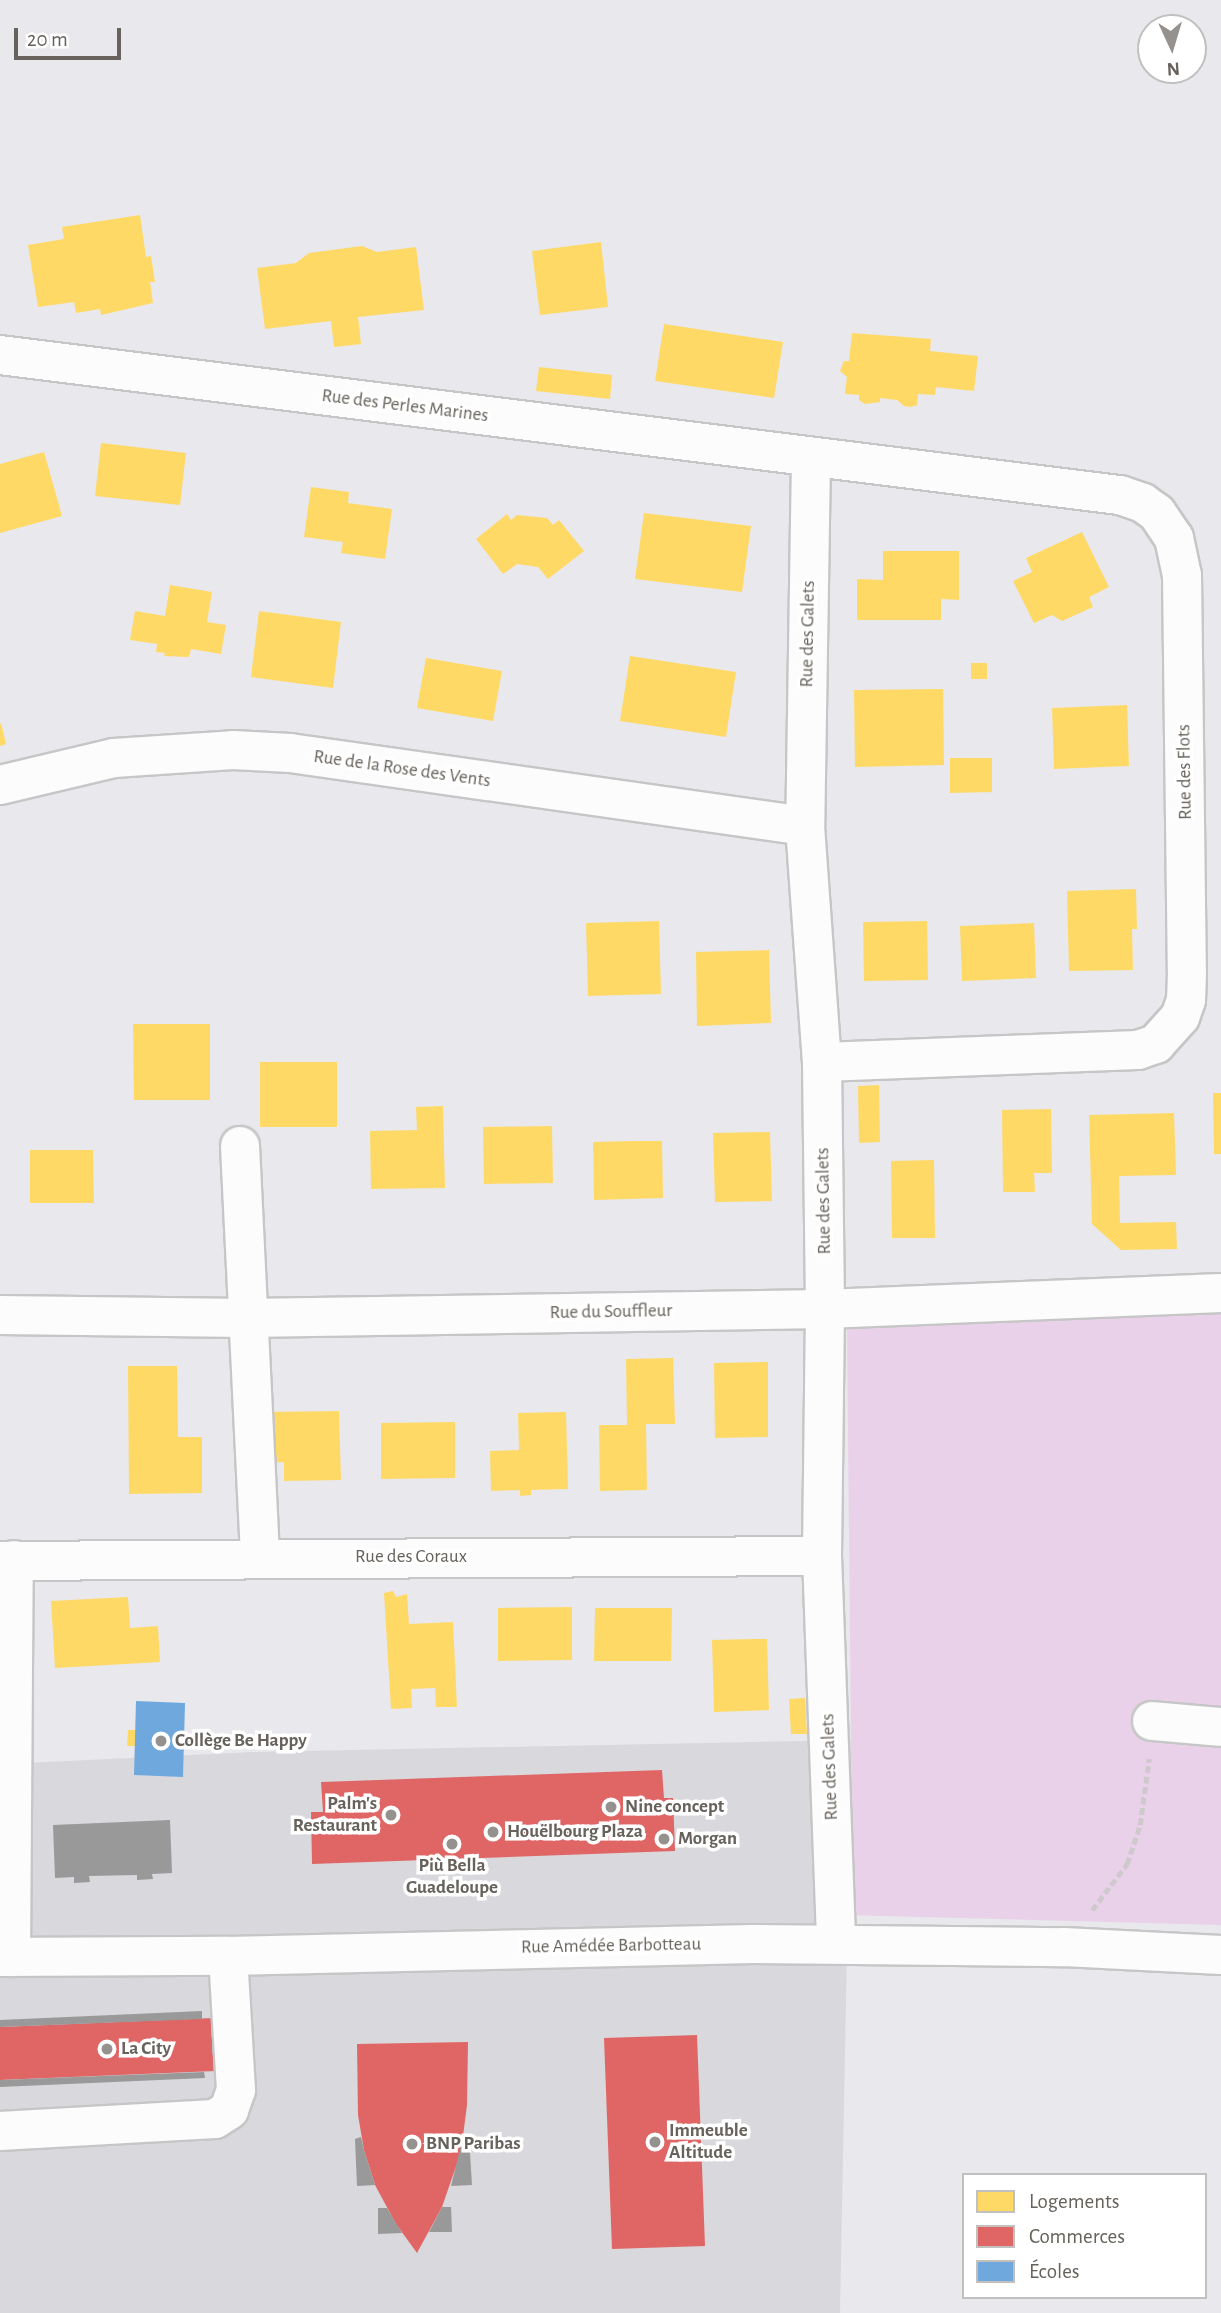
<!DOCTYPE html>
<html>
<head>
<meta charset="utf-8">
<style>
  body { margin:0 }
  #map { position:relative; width:1221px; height:2313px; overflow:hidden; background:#e8e8ed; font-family:"Alegreya Sans",sans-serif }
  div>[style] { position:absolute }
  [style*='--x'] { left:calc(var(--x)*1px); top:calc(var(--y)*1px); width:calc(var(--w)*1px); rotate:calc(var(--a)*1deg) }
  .industrial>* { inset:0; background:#d8d8dd }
  .green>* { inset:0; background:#e9d1ea }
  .homes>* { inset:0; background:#ffd966 }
  .shops>* { inset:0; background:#e06666 }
  .schools>* { inset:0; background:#6fa8dc }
  .industry>* { inset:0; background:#999 }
  .path>* { height:4.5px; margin-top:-2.25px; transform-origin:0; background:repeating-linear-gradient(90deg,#cfc8cc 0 7px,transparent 0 10.5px) }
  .roads { filter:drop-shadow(2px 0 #c6c6c6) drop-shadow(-2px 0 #c6c6c6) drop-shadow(0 2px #c6c6c6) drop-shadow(0 -2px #c6c6c6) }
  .minor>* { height:38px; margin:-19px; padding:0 19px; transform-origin:19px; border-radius:19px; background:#fcfcfc }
  .dots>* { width:19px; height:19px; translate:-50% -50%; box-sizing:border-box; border:4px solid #fff; border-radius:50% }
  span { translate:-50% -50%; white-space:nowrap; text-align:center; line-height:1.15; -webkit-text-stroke:7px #fff; paint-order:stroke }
  .street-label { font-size:19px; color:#67625c }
  .poi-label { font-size:19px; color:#67625c; font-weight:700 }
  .left { translate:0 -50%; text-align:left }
  .right { translate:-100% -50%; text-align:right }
  .legend { position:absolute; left:962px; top:2173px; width:245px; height:126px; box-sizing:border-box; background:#fff; border:2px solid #c2c0be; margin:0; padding:9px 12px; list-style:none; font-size:21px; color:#67625c }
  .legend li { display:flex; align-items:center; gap:14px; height:35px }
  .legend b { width:35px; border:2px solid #c2c0be }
  .north { position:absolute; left:1137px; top:14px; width:70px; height:70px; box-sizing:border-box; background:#fff; border:2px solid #c2c0be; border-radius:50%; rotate:176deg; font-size:19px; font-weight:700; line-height:28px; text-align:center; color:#67625c }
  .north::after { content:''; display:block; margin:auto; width:24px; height:32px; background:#94918f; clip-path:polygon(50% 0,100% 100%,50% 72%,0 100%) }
  .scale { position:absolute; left:14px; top:28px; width:107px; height:32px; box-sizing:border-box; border:4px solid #67625c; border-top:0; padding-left:9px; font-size:21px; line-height:24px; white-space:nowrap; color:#67625c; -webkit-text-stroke:5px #fff; paint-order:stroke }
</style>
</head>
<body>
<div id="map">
  <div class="industrial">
    <div style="clip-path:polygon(0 1685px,6px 1764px,253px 1752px,851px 1740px,840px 2313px,0 2313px)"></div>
  </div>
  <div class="green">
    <div style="clip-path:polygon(1221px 1277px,1221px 1925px,847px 1915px,851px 1740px,847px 1327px)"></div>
  </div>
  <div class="homes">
    <div style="clip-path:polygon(140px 215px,146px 257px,151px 256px,155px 282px,150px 282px,153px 303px,101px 315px,100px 309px,76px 313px,74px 302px,38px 307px,28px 245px,64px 239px,62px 227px)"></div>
    <div style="clip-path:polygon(601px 242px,608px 307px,540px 315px,532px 251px)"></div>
    <div style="clip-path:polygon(362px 246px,377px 252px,416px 247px,424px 310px,358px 317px,361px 344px,334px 347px,331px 321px,265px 329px,257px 268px,296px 263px,309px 253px)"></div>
    <div style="clip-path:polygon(664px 324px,783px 342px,774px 398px,655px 381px)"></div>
    <div style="clip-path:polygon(852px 333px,931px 339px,930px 351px,978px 356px,974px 391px,936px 387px,935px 395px,918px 394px,917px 405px,911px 407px,904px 406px,897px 400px,880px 398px,880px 402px,865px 404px,859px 400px,859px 395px,845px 394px,847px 377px,840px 371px,844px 361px,849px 361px)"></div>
    <div style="clip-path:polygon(539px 367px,612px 375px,610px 399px,536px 391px)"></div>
    <div style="clip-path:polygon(101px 443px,186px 453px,180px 505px,95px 496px)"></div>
    <div style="clip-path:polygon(44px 452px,62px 516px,0 533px,0 464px)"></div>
    <div style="clip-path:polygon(311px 487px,349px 492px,348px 503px,392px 509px,385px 559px,341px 553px,343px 542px,304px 537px)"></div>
    <div style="clip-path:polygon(644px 513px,751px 526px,742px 592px,635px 579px)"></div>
    <div style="clip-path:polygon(507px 514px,511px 520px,517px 515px,547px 518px,553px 525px,559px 520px,584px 551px,548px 579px,538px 567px,517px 564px,503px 574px,476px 539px)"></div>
    <div style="clip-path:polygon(1082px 532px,1109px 587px,1089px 597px,1093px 607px,1062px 621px,1052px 615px,1034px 623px,1013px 581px,1032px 572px,1026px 558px)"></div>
    <div style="clip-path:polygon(883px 551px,959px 551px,959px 600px,941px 599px,941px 620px,857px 620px,857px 579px,883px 580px)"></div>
    <div style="clip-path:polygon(170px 585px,212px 592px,207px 622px,226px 625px,221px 654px,191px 649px,189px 657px,164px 656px,165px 653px,156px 652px,157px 644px,130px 640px,135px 611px,165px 616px)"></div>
    <div style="clip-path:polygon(259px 611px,341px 622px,333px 688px,251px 677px)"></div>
    <div style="clip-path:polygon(630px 656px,736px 672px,726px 737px,620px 721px)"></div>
    <div style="clip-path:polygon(426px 658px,502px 671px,493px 721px,417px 708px)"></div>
    <div style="clip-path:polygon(971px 663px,987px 663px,987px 679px,971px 679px)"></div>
    <div style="clip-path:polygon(943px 689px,944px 765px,855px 767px,854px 690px)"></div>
    <div style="clip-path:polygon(1127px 705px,1129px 766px,1054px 769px,1052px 708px)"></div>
    <div style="clip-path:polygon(1px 723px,6px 744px,0 746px,0 724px)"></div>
    <div style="clip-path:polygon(950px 758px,992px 758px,992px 792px,950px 793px)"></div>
    <div style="clip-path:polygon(1136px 889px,1137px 929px,1132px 929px,1133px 970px,1069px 971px,1067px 891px)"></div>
    <div style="clip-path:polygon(659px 921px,661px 994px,588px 996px,586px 923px)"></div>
    <div style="clip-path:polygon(927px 921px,928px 980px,864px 981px,863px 922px)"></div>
    <div style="clip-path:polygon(1034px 923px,1036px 978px,962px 981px,960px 926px)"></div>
    <div style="clip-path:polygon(769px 950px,771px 1023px,697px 1026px,696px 952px)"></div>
    <div style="clip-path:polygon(133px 1024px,210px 1024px,210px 1100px,134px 1100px)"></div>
    <div style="clip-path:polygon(260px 1062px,337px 1062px,337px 1127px,260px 1127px)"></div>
    <div style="clip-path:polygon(879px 1085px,880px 1142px,859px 1143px,858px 1086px)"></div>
    <div style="clip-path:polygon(1213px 1093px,1221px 1093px,1221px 1154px,1214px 1154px)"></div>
    <div style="clip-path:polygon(443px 1106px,445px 1188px,371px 1189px,370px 1131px,417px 1130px,416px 1107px)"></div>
    <div style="clip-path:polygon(1051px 1109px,1052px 1173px,1034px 1173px,1035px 1192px,1003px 1192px,1002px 1110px)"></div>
    <div style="clip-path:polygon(1174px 1113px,1176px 1175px,1119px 1176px,1120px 1223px,1176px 1222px,1177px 1249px,1121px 1250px,1092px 1224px,1089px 1115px)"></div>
    <div style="clip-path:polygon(552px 1126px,553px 1183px,484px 1184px,483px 1127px)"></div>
    <div style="clip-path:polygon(770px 1132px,772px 1201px,715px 1202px,713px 1133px)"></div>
    <div style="clip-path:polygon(632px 1141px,662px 1141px,663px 1198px,594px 1200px,593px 1142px)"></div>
    <div style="clip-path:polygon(30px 1150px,93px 1150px,94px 1203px,30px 1203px)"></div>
    <div style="clip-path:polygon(934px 1160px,935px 1238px,892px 1238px,891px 1161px)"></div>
    <div style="clip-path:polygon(673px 1358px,675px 1424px,646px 1424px,647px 1490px,600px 1491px,599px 1425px,627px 1425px,626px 1359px)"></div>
    <div style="clip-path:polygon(768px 1362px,768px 1437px,715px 1438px,714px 1363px)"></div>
    <div style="clip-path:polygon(128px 1366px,177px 1366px,178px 1437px,202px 1437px,202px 1493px,129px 1494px)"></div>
    <div style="clip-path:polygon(339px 1411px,341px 1480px,284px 1481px,284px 1462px,268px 1463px,266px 1412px)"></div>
    <div style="clip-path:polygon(566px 1412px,568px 1489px,531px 1490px,531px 1495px,520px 1496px,520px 1490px,491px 1491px,490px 1451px,519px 1450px,518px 1413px)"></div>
    <div style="clip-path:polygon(455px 1422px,455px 1478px,381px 1479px,381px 1423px)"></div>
    <div style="clip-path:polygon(393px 1591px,396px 1597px,407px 1594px,409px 1624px,453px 1622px,457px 1707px,436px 1707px,435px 1688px,411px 1689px,412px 1708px,391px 1709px,384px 1593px)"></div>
    <div style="clip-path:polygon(128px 1597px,130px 1628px,158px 1626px,160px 1662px,55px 1668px,51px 1601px)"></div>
    <div style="clip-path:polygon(572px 1607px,572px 1660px,498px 1661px,498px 1608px)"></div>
    <div style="clip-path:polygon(595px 1608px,672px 1608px,671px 1661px,594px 1661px)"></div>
    <div style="clip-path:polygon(752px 1639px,767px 1639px,769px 1710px,714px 1712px,712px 1640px)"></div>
    <div style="clip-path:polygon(805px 1698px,807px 1734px,791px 1734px,789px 1699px)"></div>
    <div style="clip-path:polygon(128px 1730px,136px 1730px,135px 1746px,127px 1746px)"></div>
  </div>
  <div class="shops">
    <div style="clip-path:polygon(662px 1770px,664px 1798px,673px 1798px,675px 1851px,312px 1864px,311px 1812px,323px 1812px,321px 1782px)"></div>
    <div style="clip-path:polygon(213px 2018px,215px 2071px,0 2080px,0 2027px)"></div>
    <div style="clip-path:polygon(697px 2035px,705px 2246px,612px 2249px,604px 2038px)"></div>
    <div style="clip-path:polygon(468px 2042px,467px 2105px,461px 2152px,442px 2207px,417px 2253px,396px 2224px,375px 2185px,364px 2150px,358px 2115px,357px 2044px)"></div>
  </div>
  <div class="schools">
    <div style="clip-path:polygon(136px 1701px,185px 1703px,183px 1777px,134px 1775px)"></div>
  </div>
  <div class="industry">
    <div style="clip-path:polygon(170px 1820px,172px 1873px,152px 1874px,153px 1879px,137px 1880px,137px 1875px,89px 1876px,90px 1882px,74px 1883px,74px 1877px,55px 1878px,53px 1825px)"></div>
    <div style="clip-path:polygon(202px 2011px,202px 2019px,0 2027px,0 2020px)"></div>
    <div style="clip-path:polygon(204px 2072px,205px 2078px,0 2087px,0 2080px)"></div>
    <div style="clip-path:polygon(361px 2137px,364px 2150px,375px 2185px,357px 2186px,355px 2139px)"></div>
    <div style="clip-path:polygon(463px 2137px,469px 2137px,472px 2185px,451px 2186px)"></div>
    <div style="clip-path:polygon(442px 2207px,451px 2207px,452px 2232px,429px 2232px)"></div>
    <div style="clip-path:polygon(378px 2208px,387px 2208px,402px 2233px,378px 2234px)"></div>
  </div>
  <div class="path">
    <div style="--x:1092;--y:1910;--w:58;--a:-52.7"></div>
    <div style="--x:1127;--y:1864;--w:41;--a:-71.6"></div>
    <div style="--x:1140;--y:1825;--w:67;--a:-82.2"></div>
  </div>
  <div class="roads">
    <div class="minor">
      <div style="--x:0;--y:355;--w:1129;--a:7.13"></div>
      <div style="--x:1120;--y:495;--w:24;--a:19"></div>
      <div style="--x:1143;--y:503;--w:17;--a:36"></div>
      <div style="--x:1157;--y:513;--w:30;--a:56"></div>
      <div style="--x:1174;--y:538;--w:38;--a:78"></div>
      <div style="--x:1182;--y:575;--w:398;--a:89.3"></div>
      <div style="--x:1187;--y:973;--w:27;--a:92"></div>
      <div style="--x:1186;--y:1000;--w:18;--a:109"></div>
      <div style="--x:1180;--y:1017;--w:36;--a:132"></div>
      <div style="--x:1156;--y:1044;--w:19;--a:162"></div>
      <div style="--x:1138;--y:1050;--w:316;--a:177.8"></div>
      <div style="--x:811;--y:458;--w:368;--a:90.9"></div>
      <div style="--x:805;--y:826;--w:237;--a:85.9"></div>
      <div style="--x:822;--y:1062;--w:247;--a:89.3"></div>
      <div style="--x:825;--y:1309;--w:247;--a:90.7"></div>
      <div style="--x:822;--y:1556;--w:388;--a:87.9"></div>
      <div style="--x:0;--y:785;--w:117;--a:-13.3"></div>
      <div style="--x:114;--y:758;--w:119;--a:-3.8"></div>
      <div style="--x:233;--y:750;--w:57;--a:3"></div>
      <div style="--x:290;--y:753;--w:520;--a:8.07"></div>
      <div style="--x:240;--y:1146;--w:411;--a:87.2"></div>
      <div style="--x:0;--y:1315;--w:247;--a:0.7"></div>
      <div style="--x:247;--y:1318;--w:578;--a:-0.89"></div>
      <div style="--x:825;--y:1309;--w:396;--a:-2.3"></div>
      <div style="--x:0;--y:1561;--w:822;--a:-0.35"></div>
      <div style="--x:1152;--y:1721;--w:69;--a:5"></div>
      <div style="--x:0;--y:1957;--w:228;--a:-0.3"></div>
      <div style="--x:228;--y:1956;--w:525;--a:-1.31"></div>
      <div style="--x:753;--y:1944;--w:311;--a:0.6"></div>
      <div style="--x:1064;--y:1947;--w:157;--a:2.9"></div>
      <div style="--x:11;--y:1957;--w:397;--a:-89.6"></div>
      <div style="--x:0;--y:2131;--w:215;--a:-3.2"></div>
      <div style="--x:215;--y:2119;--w:17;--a:-33"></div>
      <div style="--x:229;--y:2110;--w:21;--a:-71"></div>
      <div style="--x:236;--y:2090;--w:134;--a:-93.4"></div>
    </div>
  </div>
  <div class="dots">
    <div style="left:161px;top:1741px;background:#94918f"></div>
    <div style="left:611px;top:1807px;background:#94918f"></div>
    <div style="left:391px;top:1815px;background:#94918f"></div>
    <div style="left:493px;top:1832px;background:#94918f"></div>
    <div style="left:664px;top:1839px;background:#94918f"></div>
    <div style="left:452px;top:1844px;background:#94918f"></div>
    <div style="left:107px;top:2049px;background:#94918f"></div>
    <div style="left:655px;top:2142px;background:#94918f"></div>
    <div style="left:412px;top:2144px;background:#94918f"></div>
  </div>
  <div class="street-label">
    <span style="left:405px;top:406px;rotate:7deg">Rue des Perles Marines</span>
    <span style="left:808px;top:634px;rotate:-89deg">Rue des Galets</span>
    <span style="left:402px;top:769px;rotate:8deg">Rue de la Rose des Vents</span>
    <span style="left:1185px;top:772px;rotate:-91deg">Rue des Flots</span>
    <span style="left:824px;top:1201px;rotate:-91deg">Rue des Galets</span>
    <span style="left:611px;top:1312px;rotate:-1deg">Rue du Souffleur</span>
    <span style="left:411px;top:1557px">Rue des Coraux</span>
    <span style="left:830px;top:1767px;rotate:-92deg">Rue des Galets</span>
    <span style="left:611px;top:1946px;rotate:-1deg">Rue Amédée Barbotteau</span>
  </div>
  <div class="poi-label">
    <span class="left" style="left:175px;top:1741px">Collège Be Happy</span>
    <span class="right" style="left:377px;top:1815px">Palm's<br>Restaurant</span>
    <span class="left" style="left:625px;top:1807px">Nine concept</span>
    <span class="left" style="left:507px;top:1832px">Houëlbourg Plaza</span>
    <span class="left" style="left:678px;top:1839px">Morgan</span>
    <span style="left:452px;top:1877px">Più Bella<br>Guadeloupe</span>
    <span class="left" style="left:121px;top:2049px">La City</span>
    <span class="left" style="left:669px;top:2142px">Immeuble<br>Altitude</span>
    <span class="left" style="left:426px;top:2144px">BNP Paribas</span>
  </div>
  <ul class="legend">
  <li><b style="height:19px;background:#ffd966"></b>Logements</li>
  <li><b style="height:19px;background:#e06666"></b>Commerces</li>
  <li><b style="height:19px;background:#6fa8dc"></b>Écoles</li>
  </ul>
  <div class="north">N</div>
  <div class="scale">20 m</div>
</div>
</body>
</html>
